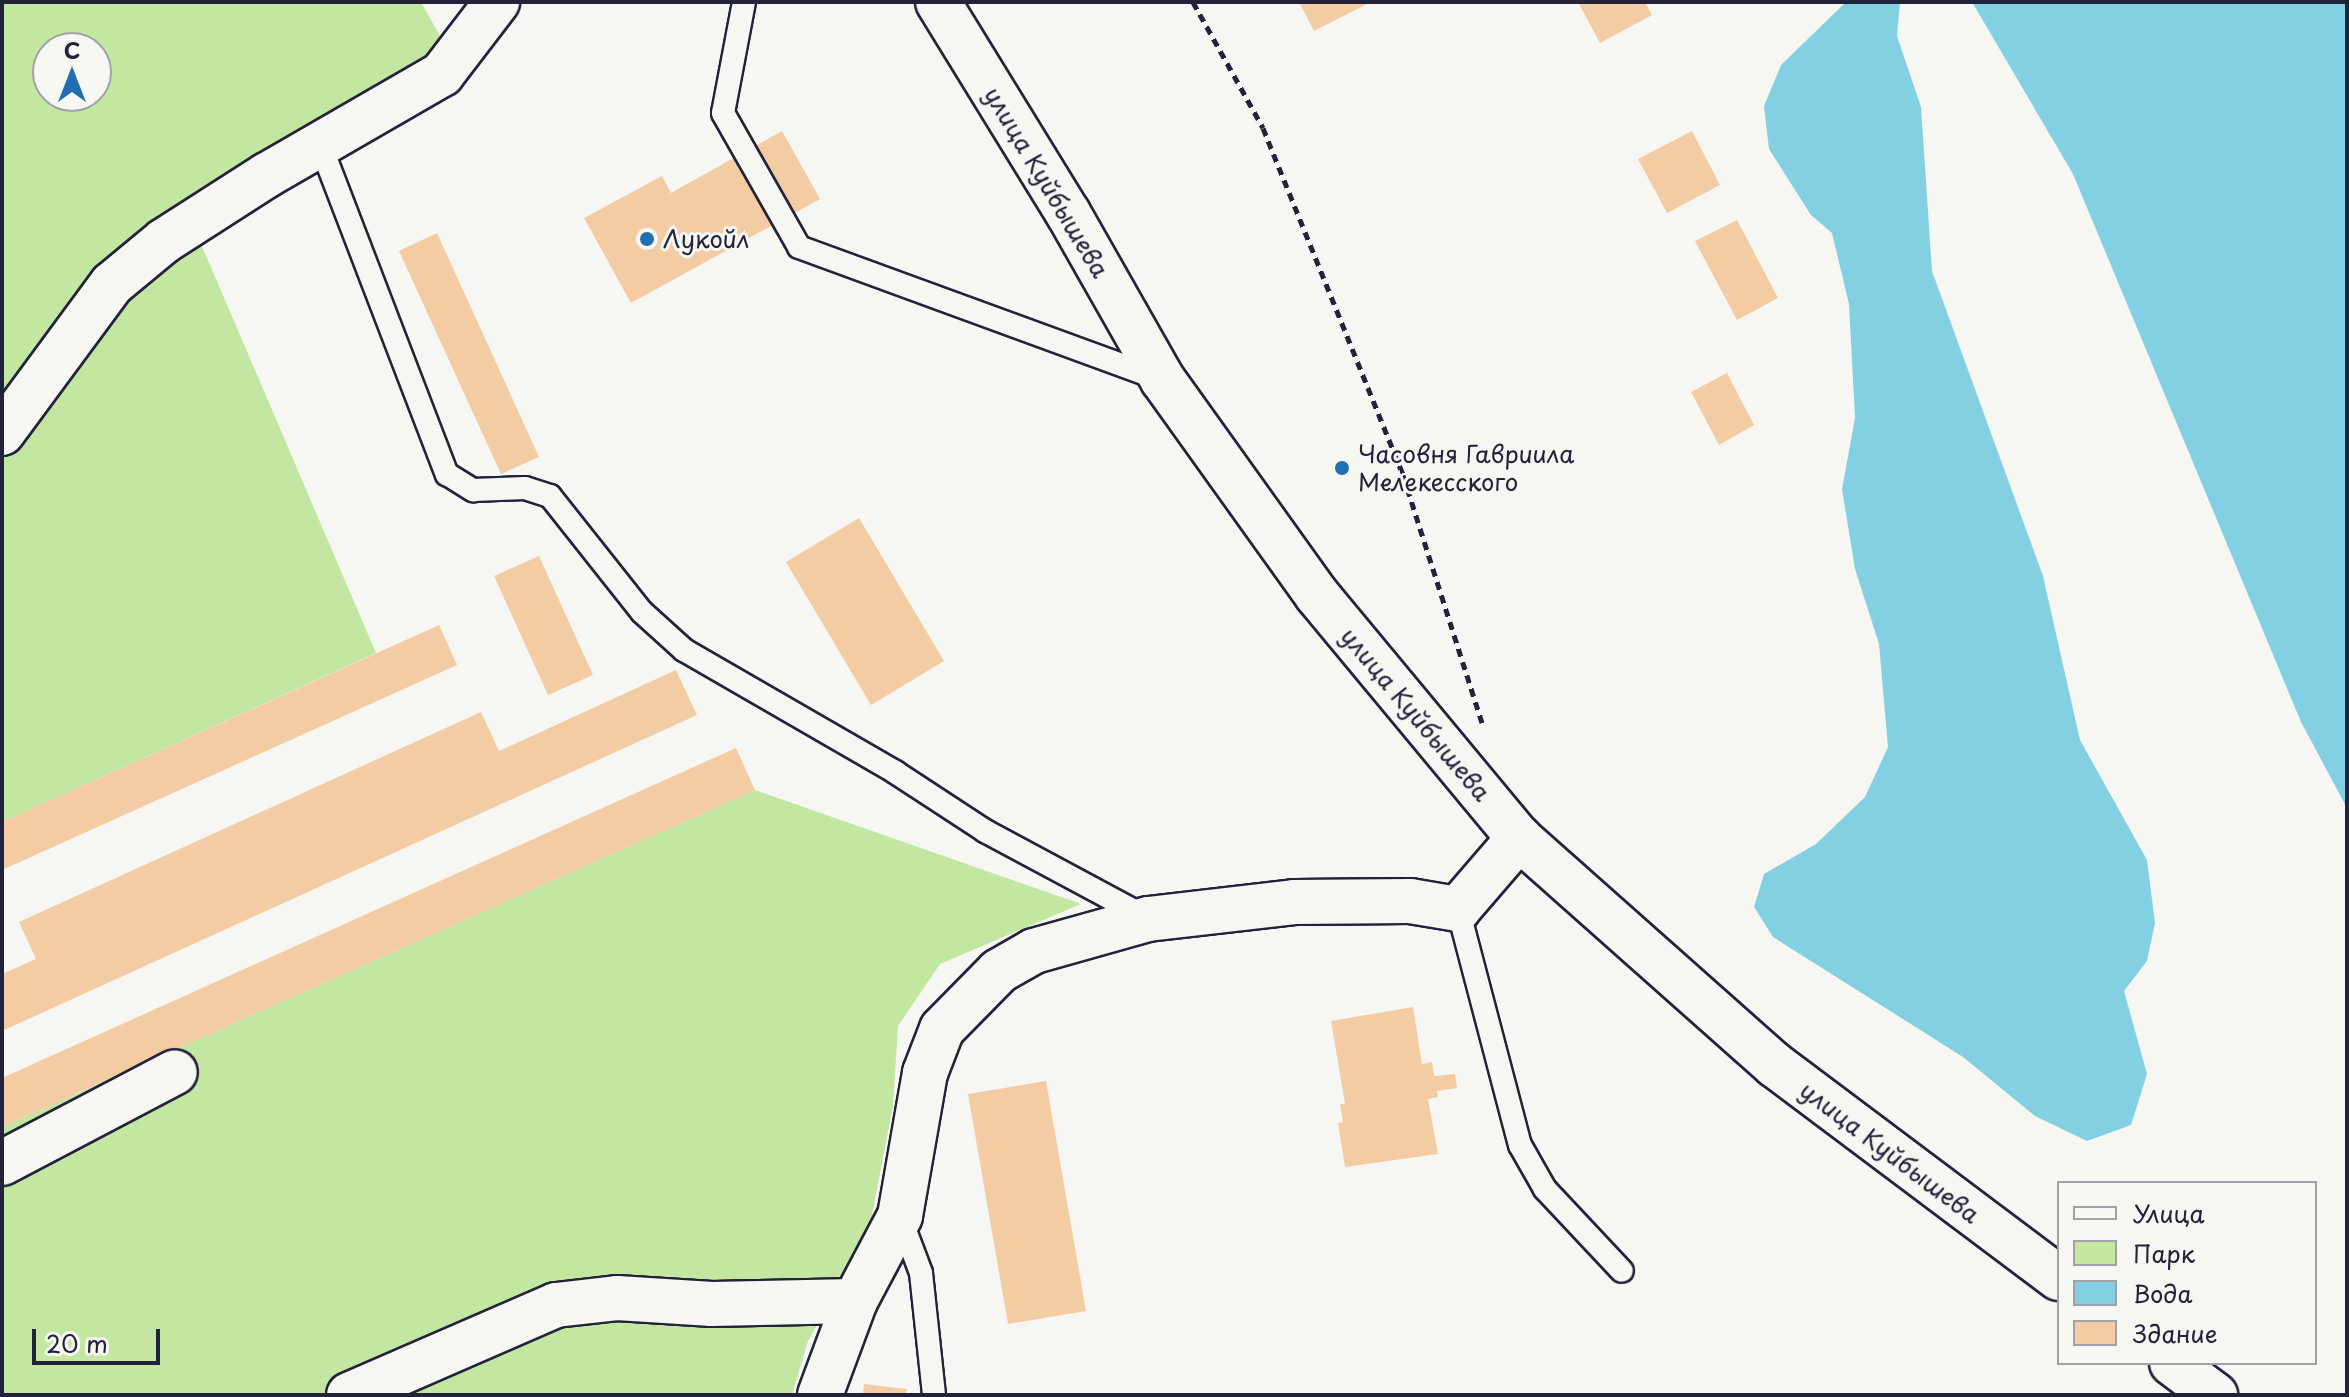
<!DOCTYPE html>
<html>
<head>
<meta charset="utf-8">
<style>
  body { margin:0 }
  #map { position:relative; width:2349px; height:1397px; overflow:hidden; background:#f6f6f2; font-family:"Playpen Sans",sans-serif }
  div>[style] { position:absolute }
  [style*='--x'] { left:calc(var(--x)*1px); top:calc(var(--y)*1px); width:calc(var(--w)*1px); rotate:calc(var(--a)*1deg) }
  .green>* { inset:0; background:#c3e6a0 }
  .water>* { inset:0; background:#84d0e3 }
  .building>* { inset:0; background:#f3cca3 }
  .path>* { height:5px; margin-top:-2.5px; transform-origin:0; background:repeating-linear-gradient(90deg,#22223b 0 8px,transparent 0 14px) }
  .roads { filter:drop-shadow(2px 0 #22223b) drop-shadow(-2px 0 #22223b) drop-shadow(0 2px #22223b) drop-shadow(0 -2px #22223b) }
  .lane>* { height:22px; margin:-11px; padding:0 11px; transform-origin:11px; border-radius:11px; background:#f6f6f2 }
  .street>* { height:44px; margin:-22px; padding:0 22px; transform-origin:22px; border-radius:22px; background:#f6f6f2 }
  .highway>* { height:44px; margin:-22px; padding:0 22px; transform-origin:22px; border-radius:22px; background:#f6f6f2 }
  .dots>* { width:22px; height:22px; translate:-50% -50%; box-sizing:border-box; border:4px solid #f6f6f2; border-radius:50% }
  span { translate:-50% -50%; white-space:nowrap; text-align:center; line-height:1.15; -webkit-text-stroke:6px #f6f6f2; paint-order:stroke }
  .street-label { font-size:24px; color:#22223b }
  .poi-label { font-size:24px; color:#22223b }
  .left { translate:0 -50%; text-align:left }
  .frame { position:absolute; inset:0; border:4px solid #22223b; pointer-events:none }
  .legend { position:absolute; left:2057px; top:1181px; width:260px; height:184px; box-sizing:border-box; background:#f6f6f2; border:2px solid #a1a1a9; margin:0; padding:10px 14px; list-style:none; font-size:24px; color:#22223b }
  .legend li { display:flex; align-items:center; gap:16px; height:40px }
  .legend b { width:40px; border:2px solid #a1a1a9 }
  .north { position:absolute; left:32px; top:32px; width:80px; height:80px; box-sizing:border-box; background:#f6f6f2; border:2px solid #a1a1a9; border-radius:50%; rotate:0deg; font-size:22px; font-weight:700; line-height:32px; text-align:center; color:#22223b }
  .north::after { content:''; display:block; margin:auto; width:28px; height:36px; background:#1f6fb2; clip-path:polygon(50% 0,100% 100%,50% 72%,0 100%) }
  .scale { position:absolute; left:32px; top:1329px; width:128px; height:36px; box-sizing:border-box; border:4px solid #22223b; border-top:0; padding-left:10px; font-size:24px; line-height:28px; white-space:nowrap; color:#22223b; -webkit-text-stroke:6px #f6f6f2; paint-order:stroke }
</style>
</head>
<body>
<div id="map">
  <div class="green">
    <div style="clip-path:polygon(evenodd,2px 2px,421px 2px,465px 81px,201px 244px,376px 653px,2px 822px,2px 2px,48px 48px,96px 48px,96px 96px,48px 96px,48px 48px)"></div>
    <div style="clip-path:polygon(755px 790px,1081px 904px,940px 964px,898px 1026px,893px 1106px,868px 1235px,808px 1341px,792px 1395px,2px 1395px,2px 1127px)"></div>
  </div>
  <div class="water">
    <div style="clip-path:polygon(1846px 2px,1900px 2px,1897px 36px,1921px 107px,1932px 271px,2043px 576px,2080px 740px,2147px 860px,2155px 923px,2147px 961px,2124px 991px,2147px 1074px,2131px 1125px,2087px 1141px,2035px 1116px,1963px 1057px,1773px 937px,1754px 907px,1764px 874px,1816px 844px,1865px 797px,1888px 747px,1879px 644px,1855px 569px,1842px 489px,1855px 418px,1849px 304px,1832px 233px,1811px 215px,1769px 149px,1764px 106px,1781px 65px)"></div>
    <div style="clip-path:polygon(1972px 2px,2347px 2px,2347px 808px,2301px 722px,2073px 174px)"></div>
  </div>
  <div class="building">
    <div style="clip-path:polygon(1299px 2px,1371px 2px,1314px 31px)"></div>
    <div style="clip-path:polygon(1578px 2px,1645px 2px,1652px 15px,1600px 43px)"></div>
    <div style="clip-path:polygon(782px 131px,820px 199px,631px 303px,584px 218px,662px 176px,671px 193px)"></div>
    <div style="clip-path:polygon(1692px 131px,1720px 185px,1667px 213px,1638px 159px)"></div>
    <div style="clip-path:polygon(1737px 220px,1778px 298px,1737px 320px,1695px 241px)"></div>
    <div style="clip-path:polygon(437px 233px,539px 457px,501px 474px,399px 251px)"></div>
    <div style="clip-path:polygon(1727px 373px,1754px 425px,1719px 445px,1691px 392px)"></div>
    <div style="clip-path:polygon(859px 518px,944px 661px,871px 705px,786px 562px)"></div>
    <div style="clip-path:polygon(539px 556px,593px 675px,548px 695px,494px 576px)"></div>
    <div style="clip-path:polygon(439px 625px,457px 665px,2px 870px,2px 822px)"></div>
    <div style="clip-path:polygon(676px 670px,697px 715px,2px 1031px,2px 974px,36px 959px,19px 922px,481px 712px,499px 751px)"></div>
    <div style="clip-path:polygon(736px 748px,755px 790px,2px 1127px,2px 1078px)"></div>
    <div style="clip-path:polygon(1413px 1007px,1422px 1064px,1432px 1062px,1434px 1076px,1455px 1074px,1457px 1088px,1437px 1091px,1438px 1097px,1428px 1099px,1438px 1154px,1345px 1167px,1338px 1123px,1343px 1122px,1340px 1104px,1345px 1104px,1331px 1021px)"></div>
    <div style="clip-path:polygon(1046px 1081px,1086px 1311px,1008px 1324px,968px 1094px)"></div>
    <div style="clip-path:polygon(864px 1384px,907px 1389px,906px 1395px,863px 1395px)"></div>
  </div>
  <div class="path">
    <div style="--x:1193;--y:2;--w:144;--a:60.9"></div>
    <div style="--x:1263;--y:128;--w:374;--a:68"></div>
    <div style="--x:1403;--y:475;--w:260;--a:72.3"></div>
  </div>
  <div class="roads">
    <div class="lane">
      <div style="--x:744;--y:2;--w:113;--a:100.7"></div>
      <div style="--x:723;--y:113;--w:154;--a:60.4"></div>
      <div style="--x:799;--y:247;--w:383;--a:20.1"></div>
      <div style="--x:320;--y:144;--w:354;--a:69"></div>
      <div style="--x:447;--y:474;--w:31;--a:32"></div>
      <div style="--x:473;--y:490;--w:52;--a:-2.2"></div>
      <div style="--x:525;--y:488;--w:26;--a:18"></div>
      <div style="--x:550;--y:496;--w:148;--a:51.6"></div>
      <div style="--x:642;--y:612;--w:57;--a:42.1"></div>
      <div style="--x:684;--y:650;--w:244;--a:30"></div>
      <div style="--x:895;--y:772;--w:108;--a:33.2"></div>
      <div style="--x:985;--y:831;--w:184;--a:28.2"></div>
      <div style="--x:1458;--y:909;--w:244;--a:75.3"></div>
      <div style="--x:1520;--y:1145;--w:51;--a:60.4"></div>
      <div style="--x:1545;--y:1189;--w:112;--a:46.8"></div>
      <div style="--x:900;--y:1217;--w:60;--a:69.4"></div>
      <div style="--x:921;--y:1273;--w:123;--a:83.9"></div>
    </div>
    <div class="street">
      <div style="--x:2;--y:433;--w:185;--a:-53.6"></div>
      <div style="--x:112;--y:284;--w:67;--a:-39.6"></div>
      <div style="--x:164;--y:241;--w:122;--a:-32.7"></div>
      <div style="--x:267;--y:175;--w:202;--a:-30"></div>
      <div style="--x:442;--y:74;--w:91;--a:-52.6"></div>
      <div style="--x:2;--y:1163;--w:195;--a:-27.7"></div>
      <div style="--x:349;--y:1395;--w:226;--a:-23.5"></div>
      <div style="--x:556;--y:1305;--w:61;--a:-6.5"></div>
      <div style="--x:617;--y:1298;--w:95;--a:3.6"></div>
      <div style="--x:712;--y:1304;--w:143;--a:-1.2"></div>
      <div style="--x:820;--y:1395;--w:100;--a:-69.6"></div>
      <div style="--x:855;--y:1301;--w:96;--a:-62.1"></div>
      <div style="--x:900;--y:1216;--w:145;--a:-80.1"></div>
      <div style="--x:925;--y:1073;--w:47;--a:-68.9"></div>
      <div style="--x:942;--y:1029;--w:81;--a:-45.5"></div>
      <div style="--x:999;--y:971;--w:40;--a:-29.7"></div>
      <div style="--x:1034;--y:951;--w:118;--a:-15.7"></div>
      <div style="--x:1148;--y:919;--w:147;--a:-6.6"></div>
      <div style="--x:1294;--y:902;--w:116;--a:-0.5"></div>
      <div style="--x:1410;--y:901;--w:49;--a:9.5"></div>
      <div style="--x:1458;--y:909;--w:94;--a:-49.3"></div>
    </div>
    <div class="highway">
      <div style="--x:938;--y:2;--w:248;--a:58.4"></div>
      <div style="--x:1068;--y:213;--w:192;--a:60.4"></div>
      <div style="--x:1163;--y:380;--w:264;--a:54.4"></div>
      <div style="--x:1317;--y:595;--w:316;--a:50.3"></div>
      <div style="--x:1519;--y:838;--w:342;--a:41.6"></div>
      <div style="--x:1775;--y:1065;--w:355;--a:36.9"></div>
      <div style="--x:2172;--y:1363;--w:54;--a:36.7"></div>
    </div>
  </div>
  <div class="dots">
    <div style="left:647px;top:239px;background:#1f6fb2"></div>
    <div style="left:1342px;top:468px;background:#1f6fb2"></div>
  </div>
  <div class="street-label">
    <span style="left:1047px;top:182px;rotate:59deg">улица Куйбышева</span>
    <span style="left:1416px;top:714px;rotate:50deg">улица Куйбышева</span>
    <span style="left:1890px;top:1152px;rotate:37deg">улица Куйбышева</span>
  </div>
  <div class="poi-label">
    <span class="left" style="left:663px;top:239px">Лукойл</span>
    <span class="left" style="left:1358px;top:468px">Часовня Гавриила<br>Мелекесского</span>
  </div>
  <div class="frame"></div>
  <ul class="legend">
  <li><b style="height:10px;background:#f6f6f2"></b>Улица</li>
  <li><b style="height:22px;background:#c3e6a0"></b>Парк</li>
  <li><b style="height:22px;background:#84d0e3"></b>Вода</li>
  <li><b style="height:22px;background:#f3cca3"></b>Здание</li>
  </ul>
  <div class="north">С</div>
  <div class="scale">20 m</div>
</div>
</body>
</html>
